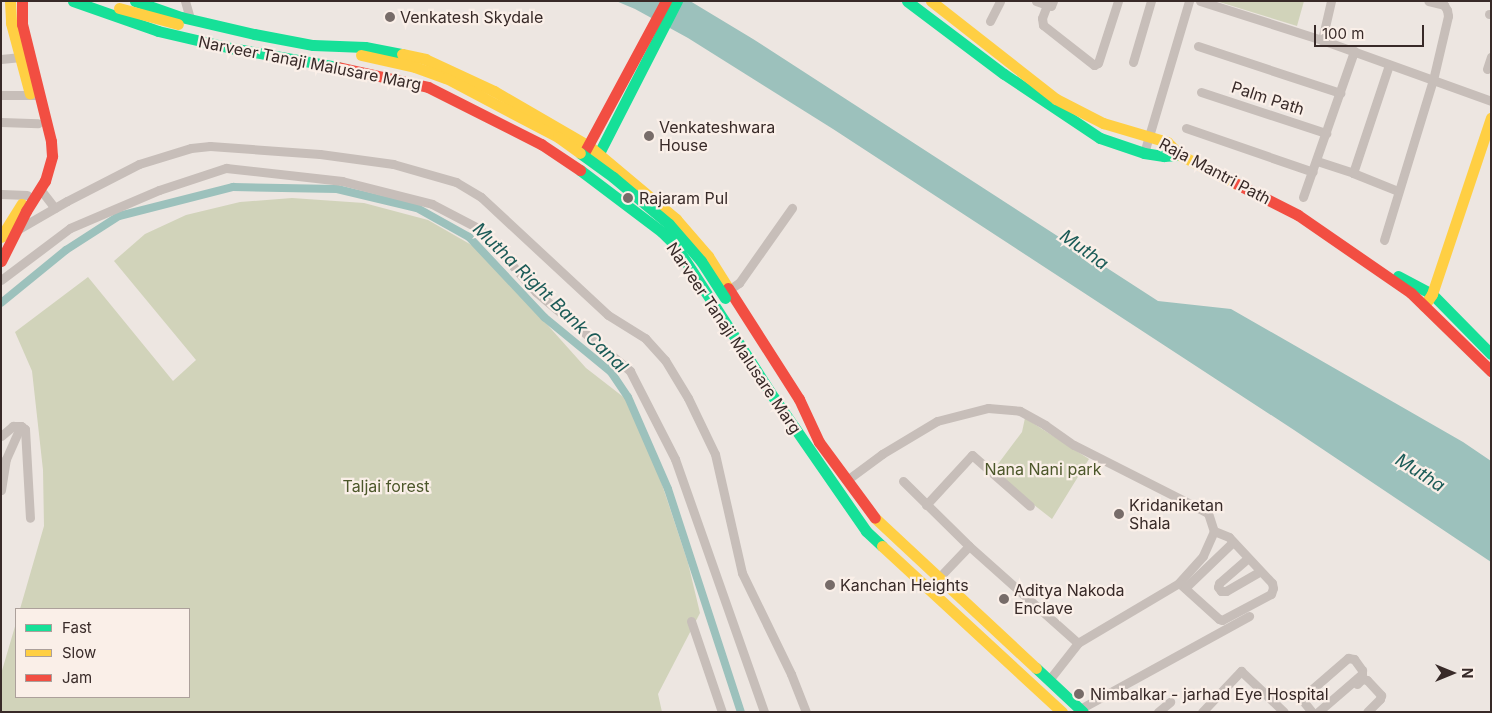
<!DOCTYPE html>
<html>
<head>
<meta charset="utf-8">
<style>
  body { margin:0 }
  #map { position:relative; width:1492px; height:713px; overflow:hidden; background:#ede6e1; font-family:Inter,sans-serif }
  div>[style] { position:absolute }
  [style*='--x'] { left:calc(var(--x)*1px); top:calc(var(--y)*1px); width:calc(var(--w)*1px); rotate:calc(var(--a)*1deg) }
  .green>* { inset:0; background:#d1d3ba }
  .water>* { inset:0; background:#9cc1bc }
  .canal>* { height:8px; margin:-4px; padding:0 4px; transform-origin:4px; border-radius:4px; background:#9cc1bc }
  .street>* { height:9px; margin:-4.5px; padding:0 4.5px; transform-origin:4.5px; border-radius:4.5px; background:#c7beb9 }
  .fast>* { height:11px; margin:-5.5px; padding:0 5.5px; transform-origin:5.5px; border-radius:5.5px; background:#16e098 }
  .slow>* { height:11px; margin:-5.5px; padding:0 5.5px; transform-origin:5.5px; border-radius:5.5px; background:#ffcf43 }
  .jam>* { height:11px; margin:-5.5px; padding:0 5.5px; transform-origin:5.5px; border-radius:5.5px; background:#f24e42 }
  .fast-bridge>* { height:11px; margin:-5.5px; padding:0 5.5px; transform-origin:5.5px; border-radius:5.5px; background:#16e098 }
  .slow-bridge>* { height:11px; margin:-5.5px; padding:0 5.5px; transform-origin:5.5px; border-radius:5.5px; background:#ffcf43 }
  .dots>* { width:14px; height:14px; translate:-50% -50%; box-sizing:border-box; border:2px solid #faefe8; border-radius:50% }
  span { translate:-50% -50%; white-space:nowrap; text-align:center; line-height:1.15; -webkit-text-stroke:4.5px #faefe8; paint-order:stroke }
  .poi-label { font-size:16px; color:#382a28 }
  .left { translate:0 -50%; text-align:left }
  .street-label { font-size:16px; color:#382a28 }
  .park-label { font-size:16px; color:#4c572a }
  .water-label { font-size:18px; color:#1b5b57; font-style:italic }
  .frame { position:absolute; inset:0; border:2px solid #382a28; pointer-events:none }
  .legend { position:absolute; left:15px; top:608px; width:175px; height:90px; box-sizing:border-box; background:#faefe8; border:1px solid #aca09b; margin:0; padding:6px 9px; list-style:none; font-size:15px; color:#382a28 }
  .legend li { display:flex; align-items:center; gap:10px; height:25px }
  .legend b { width:25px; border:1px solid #aca09b }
  .north { position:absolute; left:1427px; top:648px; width:50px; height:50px; -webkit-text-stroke:4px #faefe8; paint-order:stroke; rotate:90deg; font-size:14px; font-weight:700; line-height:20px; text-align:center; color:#382a28 }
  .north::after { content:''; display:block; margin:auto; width:18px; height:22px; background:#382a28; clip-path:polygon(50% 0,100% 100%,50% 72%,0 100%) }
  .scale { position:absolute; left:1314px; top:25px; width:110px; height:22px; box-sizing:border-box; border:2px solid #382a28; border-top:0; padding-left:6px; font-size:15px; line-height:18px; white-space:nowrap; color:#382a28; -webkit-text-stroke:4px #faefe8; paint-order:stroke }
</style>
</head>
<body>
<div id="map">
  <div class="green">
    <div style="clip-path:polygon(1216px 1px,1304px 1px,1297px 26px)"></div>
    <div style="clip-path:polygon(292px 198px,364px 203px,428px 220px,475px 247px,510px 283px,586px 368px,626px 399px,647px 439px,688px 563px,700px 613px,658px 694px,662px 712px,1px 712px,1px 674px,16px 623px,16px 697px,189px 697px,189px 609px,20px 609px,44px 526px,43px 470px,32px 371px,15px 332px,88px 277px,173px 381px,196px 360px,114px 261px,145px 234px,186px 215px,240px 202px)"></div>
    <div style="clip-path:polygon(1025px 418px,1089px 459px,1052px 519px,992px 472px,1022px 432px)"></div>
  </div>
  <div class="water">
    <div style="clip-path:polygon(616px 1px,690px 1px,753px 39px,1158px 301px,1231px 309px,1463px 442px,1491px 461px,1491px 562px,1294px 430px,833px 129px,688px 38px,635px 9px)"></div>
  </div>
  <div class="canal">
    <div style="--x:1;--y:303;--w:84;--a:-39.2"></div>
    <div style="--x:66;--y:250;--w:63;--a:-32.7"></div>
    <div style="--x:119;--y:216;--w:118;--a:-14.3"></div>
    <div style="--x:233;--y:187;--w:104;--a:1.1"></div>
    <div style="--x:337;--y:189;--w:82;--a:13.4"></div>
    <div style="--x:417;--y:208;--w:60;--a:29.1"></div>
    <div style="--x:469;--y:237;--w:110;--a:46.8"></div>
    <div style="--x:544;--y:317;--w:87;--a:39.4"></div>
    <div style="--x:611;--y:372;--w:30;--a:56"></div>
    <div style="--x:628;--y:397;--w:100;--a:66.5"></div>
    <div style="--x:668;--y:489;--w:235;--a:71.9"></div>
  </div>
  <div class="street">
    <div style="--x:185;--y:1;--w:19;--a:74"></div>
    <div style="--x:1036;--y:1;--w:12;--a:20"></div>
    <div style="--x:1053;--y:1;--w:5;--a:112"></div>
    <div style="--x:1051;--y:6;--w:4;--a:-166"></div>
    <div style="--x:1047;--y:5;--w:14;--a:111"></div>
    <div style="--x:1042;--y:18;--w:7;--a:82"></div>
    <div style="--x:1043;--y:25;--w:65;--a:38.1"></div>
    <div style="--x:1094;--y:65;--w:4;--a:-27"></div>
    <div style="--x:1098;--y:63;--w:65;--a:-72.1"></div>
    <div style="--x:1200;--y:1;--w:128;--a:17.7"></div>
    <div style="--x:1322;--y:40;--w:180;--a:19.8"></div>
    <div style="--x:1489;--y:14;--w:2;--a:0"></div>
    <div style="--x:990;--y:21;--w:22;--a:-63"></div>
    <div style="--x:1322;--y:40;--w:40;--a:-77"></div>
    <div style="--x:1198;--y:46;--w:150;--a:18.3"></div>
    <div style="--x:1;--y:59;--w:20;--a:-6"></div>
    <div style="--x:1133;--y:62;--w:64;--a:-73.6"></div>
    <div style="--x:1487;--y:69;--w:13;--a:-72"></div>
    <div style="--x:1201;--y:92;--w:132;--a:18.2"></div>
    <div style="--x:1;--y:95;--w:35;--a:0"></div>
    <div style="--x:1;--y:122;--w:37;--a:2"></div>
    <div style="--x:1186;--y:128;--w:134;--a:19.1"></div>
    <div style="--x:1144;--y:153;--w:159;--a:-73.5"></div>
    <div style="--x:1317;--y:161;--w:38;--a:18"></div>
    <div style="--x:1353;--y:173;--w:114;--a:-71.6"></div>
    <div style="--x:1353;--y:173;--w:48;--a:21.8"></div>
    <div style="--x:40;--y:189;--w:24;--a:52"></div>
    <div style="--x:1;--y:194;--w:26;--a:2"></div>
    <div style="--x:1303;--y:197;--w:155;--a:-70.7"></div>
    <div style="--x:15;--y:231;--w:60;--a:-30"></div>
    <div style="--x:67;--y:201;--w:81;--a:-27.2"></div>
    <div style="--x:139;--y:164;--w:54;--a:-17.1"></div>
    <div style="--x:191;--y:148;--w:19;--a:-6"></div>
    <div style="--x:210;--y:146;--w:110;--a:4.2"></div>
    <div style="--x:320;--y:154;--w:74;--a:7.8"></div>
    <div style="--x:393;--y:164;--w:66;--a:15.9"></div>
    <div style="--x:456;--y:182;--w:29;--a:31"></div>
    <div style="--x:481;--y:197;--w:173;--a:42.9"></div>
    <div style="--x:608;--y:315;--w:44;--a:31.9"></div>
    <div style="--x:645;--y:338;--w:30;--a:48"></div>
    <div style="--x:665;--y:360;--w:44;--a:58.8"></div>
    <div style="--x:688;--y:398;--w:62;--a:64.3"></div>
    <div style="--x:715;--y:454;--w:122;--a:77.2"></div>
    <div style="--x:742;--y:573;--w:112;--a:64.1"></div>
    <div style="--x:791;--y:674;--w:41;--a:68.5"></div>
    <div style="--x:1384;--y:240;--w:167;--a:-73"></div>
    <div style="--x:1433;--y:80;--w:66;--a:-76.8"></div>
    <div style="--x:1448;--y:16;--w:6;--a:-99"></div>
    <div style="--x:1447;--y:10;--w:6;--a:-121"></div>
    <div style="--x:1444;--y:5;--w:16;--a:-166"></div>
    <div style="--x:1;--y:280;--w:86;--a:-37"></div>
    <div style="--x:70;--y:228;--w:97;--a:-23.1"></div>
    <div style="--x:159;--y:190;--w:71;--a:-18.2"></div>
    <div style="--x:226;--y:168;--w:117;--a:6.4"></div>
    <div style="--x:342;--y:181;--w:93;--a:14.3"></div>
    <div style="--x:432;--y:204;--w:54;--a:27.5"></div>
    <div style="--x:480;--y:229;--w:84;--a:48.4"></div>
    <div style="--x:536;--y:292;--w:123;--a:40"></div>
    <div style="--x:630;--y:371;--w:99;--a:62.9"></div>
    <div style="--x:675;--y:459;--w:268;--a:70.6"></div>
    <div style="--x:730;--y:289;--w:11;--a:-34"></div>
    <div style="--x:739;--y:283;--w:92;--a:-54.8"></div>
    <div style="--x:1;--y:436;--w:16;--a:-40"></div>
    <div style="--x:13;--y:426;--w:8;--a:0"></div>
    <div style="--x:21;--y:426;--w:5;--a:37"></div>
    <div style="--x:25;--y:429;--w:89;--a:86.8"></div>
    <div style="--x:847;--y:480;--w:44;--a:-36.6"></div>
    <div style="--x:882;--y:454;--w:64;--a:-31"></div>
    <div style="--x:937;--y:421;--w:53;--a:-14.3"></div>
    <div style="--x:988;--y:408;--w:32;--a:5"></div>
    <div style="--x:1020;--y:411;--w:29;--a:29"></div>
    <div style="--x:1045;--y:425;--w:35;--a:35"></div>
    <div style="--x:1074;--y:445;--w:150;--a:26.9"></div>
    <div style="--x:1208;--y:513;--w:19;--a:72"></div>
    <div style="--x:1214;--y:531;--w:27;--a:114"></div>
    <div style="--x:1203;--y:556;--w:36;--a:132"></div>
    <div style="--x:1179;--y:583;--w:117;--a:149.3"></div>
    <div style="--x:1078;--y:643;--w:47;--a:128.1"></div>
    <div style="--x:903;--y:481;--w:93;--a:44.6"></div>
    <div style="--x:1;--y:490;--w:31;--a:-81"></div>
    <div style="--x:6;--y:459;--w:36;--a:-66"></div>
    <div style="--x:926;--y:505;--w:68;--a:-47.4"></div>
    <div style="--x:972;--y:455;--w:77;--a:41.3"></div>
    <div style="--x:1248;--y:558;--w:38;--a:139"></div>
    <div style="--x:1219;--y:583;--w:4;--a:104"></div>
    <div style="--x:1218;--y:587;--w:5;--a:53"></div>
    <div style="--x:1221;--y:591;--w:5;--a:0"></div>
    <div style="--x:1226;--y:591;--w:39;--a:-30"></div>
    <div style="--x:1179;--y:583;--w:54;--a:42"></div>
    <div style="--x:1219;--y:619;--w:3;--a:18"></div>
    <div style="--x:1222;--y:620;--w:55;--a:-28"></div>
    <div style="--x:1271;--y:594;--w:6;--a:-72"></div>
    <div style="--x:1273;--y:588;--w:5;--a:-101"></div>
    <div style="--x:1272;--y:583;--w:63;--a:-133.1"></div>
    <div style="--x:1229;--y:537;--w:16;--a:-158"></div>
    <div style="--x:1185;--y:588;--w:66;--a:-43.8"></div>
    <div style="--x:928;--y:589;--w:59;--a:-46.4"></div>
    <div style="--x:969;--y:546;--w:146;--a:41.7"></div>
    <div style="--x:691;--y:621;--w:96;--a:71.2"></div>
    <div style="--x:1357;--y:684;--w:7;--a:-45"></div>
    <div style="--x:1362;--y:679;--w:5;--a:11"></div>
    <div style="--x:1367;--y:680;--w:21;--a:47"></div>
    <div style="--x:1381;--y:695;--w:4;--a:104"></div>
    <div style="--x:1380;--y:699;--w:18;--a:135"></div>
    <div style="--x:1080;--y:709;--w:193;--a:-28.8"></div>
    <div style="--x:1158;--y:712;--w:16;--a:-40"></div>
    <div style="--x:1202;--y:712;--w:57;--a:-46.4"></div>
    <div style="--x:1241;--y:671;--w:59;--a:43.6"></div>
    <div style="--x:1312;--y:712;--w:14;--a:-129"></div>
    <div style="--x:1303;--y:701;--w:4;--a:-90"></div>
    <div style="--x:1303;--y:697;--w:60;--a:-40.9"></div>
    <div style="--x:1348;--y:658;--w:6;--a:9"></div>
    <div style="--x:1354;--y:659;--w:14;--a:54"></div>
    <div style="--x:1362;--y:670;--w:4;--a:90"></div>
    <div style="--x:1362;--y:674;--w:58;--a:139.2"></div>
  </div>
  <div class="fast">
    <div style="--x:73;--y:1;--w:90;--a:19.4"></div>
    <div style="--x:158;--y:31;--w:75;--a:13.1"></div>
    <div style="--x:231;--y:48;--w:109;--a:10.1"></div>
    <div style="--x:135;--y:1;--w:49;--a:19.2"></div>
    <div style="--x:181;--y:17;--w:75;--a:13.1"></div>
    <div style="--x:254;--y:34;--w:60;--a:10.6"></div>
    <div style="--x:313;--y:45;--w:52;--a:2.2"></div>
    <div style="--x:365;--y:47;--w:38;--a:11"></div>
    <div style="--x:907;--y:1;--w:121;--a:37"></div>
    <div style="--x:1004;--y:74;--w:115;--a:33.7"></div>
    <div style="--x:1100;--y:138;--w:46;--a:18.8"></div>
    <div style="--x:1144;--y:153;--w:20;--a:9"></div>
    <div style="--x:1164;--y:156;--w:16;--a:-4"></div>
    <div style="--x:595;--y:161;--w:180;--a:-62.9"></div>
    <div style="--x:580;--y:170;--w:103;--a:37.1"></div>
    <div style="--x:662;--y:232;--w:20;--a:45"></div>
    <div style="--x:676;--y:246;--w:181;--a:57.2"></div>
    <div style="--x:774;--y:398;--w:162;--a:55.3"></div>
    <div style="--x:866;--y:531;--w:22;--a:43"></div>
    <div style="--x:1398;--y:276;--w:38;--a:28"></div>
    <div style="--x:1432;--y:294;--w:84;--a:45.5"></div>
    <div style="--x:1036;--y:668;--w:64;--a:43.1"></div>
  </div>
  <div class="slow">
    <div style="--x:10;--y:1;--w:22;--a:87"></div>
    <div style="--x:11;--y:23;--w:73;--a:75"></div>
    <div style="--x:931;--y:1;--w:159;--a:38.1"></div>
    <div style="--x:1056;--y:99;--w:53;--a:27.1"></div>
    <div style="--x:1103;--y:123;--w:67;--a:16.5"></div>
    <div style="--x:1167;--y:142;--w:18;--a:45"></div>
    <div style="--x:1180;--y:155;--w:64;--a:27"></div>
    <div style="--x:119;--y:8;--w:61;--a:15.2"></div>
    <div style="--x:402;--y:54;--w:24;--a:12"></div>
    <div style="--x:425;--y:59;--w:76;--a:24.9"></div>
    <div style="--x:494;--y:91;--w:110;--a:30.1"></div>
    <div style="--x:589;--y:146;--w:114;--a:40"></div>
    <div style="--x:676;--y:219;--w:49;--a:49.1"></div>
    <div style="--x:708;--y:256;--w:38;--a:58"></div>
    <div style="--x:1;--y:237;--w:39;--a:-58"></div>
    <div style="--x:1424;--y:306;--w:14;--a:-56"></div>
    <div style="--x:1432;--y:294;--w:186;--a:-71.5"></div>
    <div style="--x:875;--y:518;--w:220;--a:43"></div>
    <div style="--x:882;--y:546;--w:245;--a:42.7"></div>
  </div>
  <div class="jam">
    <div style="--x:338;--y:67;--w:92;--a:12.5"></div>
    <div style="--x:428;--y:87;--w:127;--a:26.8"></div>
    <div style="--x:541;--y:144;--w:47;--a:33.7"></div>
    <div style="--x:584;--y:153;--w:173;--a:-61.7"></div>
    <div style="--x:1237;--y:184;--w:68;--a:26.9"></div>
    <div style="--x:1298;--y:215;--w:137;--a:34.6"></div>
    <div style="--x:1411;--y:293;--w:112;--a:44.3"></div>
    <div style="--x:1;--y:261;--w:56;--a:-63.4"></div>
    <div style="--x:26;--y:211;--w:36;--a:-58"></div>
    <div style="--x:45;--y:181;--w:26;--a:-74"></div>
    <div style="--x:52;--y:156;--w:15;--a:-94"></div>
    <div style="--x:51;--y:141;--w:121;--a:-103.9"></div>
    <div style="--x:22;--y:24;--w:23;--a:-90"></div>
    <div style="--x:728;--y:288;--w:132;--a:57.4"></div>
    <div style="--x:799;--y:399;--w:47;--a:65.1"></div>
    <div style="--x:819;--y:442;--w:94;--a:53.6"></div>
  </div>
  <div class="fast-bridge">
    <div style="--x:580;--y:153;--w:41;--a:36"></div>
    <div style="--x:613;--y:177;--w:73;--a:40"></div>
    <div style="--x:669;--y:224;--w:49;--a:49.1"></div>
    <div style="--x:701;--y:261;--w:44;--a:57"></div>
  </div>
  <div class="slow-bridge">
    <div style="--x:361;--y:55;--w:55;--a:12.5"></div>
    <div style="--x:415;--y:67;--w:33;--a:20"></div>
    <div style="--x:446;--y:78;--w:127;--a:27.8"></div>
    <div style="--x:558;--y:137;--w:27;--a:36"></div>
  </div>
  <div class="dots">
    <div style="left:390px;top:17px;background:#776c69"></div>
    <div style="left:649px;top:136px;background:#776c69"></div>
    <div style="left:628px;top:198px;background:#776c69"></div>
    <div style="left:1119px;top:514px;background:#776c69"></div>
    <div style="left:830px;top:585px;background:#776c69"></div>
    <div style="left:1004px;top:599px;background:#776c69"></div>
    <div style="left:1079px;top:694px;background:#776c69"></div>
  </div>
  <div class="poi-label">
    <span class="left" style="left:400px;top:17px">Venkatesh Skydale</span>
    <span class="left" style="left:659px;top:136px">Venkateshwara<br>House</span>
    <span class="left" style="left:639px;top:198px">Rajaram Pul</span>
    <span class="left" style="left:1129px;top:514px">Kridaniketan<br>Shala</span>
    <span class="left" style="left:840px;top:585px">Kanchan Heights</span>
    <span class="left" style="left:1014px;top:599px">Aditya Nakoda<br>Enclave</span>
    <span class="left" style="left:1090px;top:694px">Nimbalkar - jarhad Eye Hospital</span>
  </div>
  <div class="street-label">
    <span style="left:310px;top:63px;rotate:11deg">Narveer Tanaji Malusare Marg</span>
    <span style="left:1268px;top:98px;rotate:18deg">Palm Path</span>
    <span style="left:1215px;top:171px;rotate:28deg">Raja Mantri Path</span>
    <span style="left:734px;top:338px;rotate:56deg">Narveer Tanaji Malusare Marg</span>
  </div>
  <div class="park-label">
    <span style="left:1043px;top:469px">Nana Nani park</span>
    <span style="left:386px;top:486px">Taljai forest</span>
  </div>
  <div class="water-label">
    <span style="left:1084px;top:250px;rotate:36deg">Mutha</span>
    <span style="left:550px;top:298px;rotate:44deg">Mutha Right Bank Canal</span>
    <span style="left:1420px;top:473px;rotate:33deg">Mutha</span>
  </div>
  <div class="frame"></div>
  <ul class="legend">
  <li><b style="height:6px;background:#16e098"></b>Fast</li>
  <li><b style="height:6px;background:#ffcf43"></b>Slow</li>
  <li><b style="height:6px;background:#f24e42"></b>Jam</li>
  </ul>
  <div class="north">N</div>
  <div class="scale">100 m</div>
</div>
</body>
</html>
